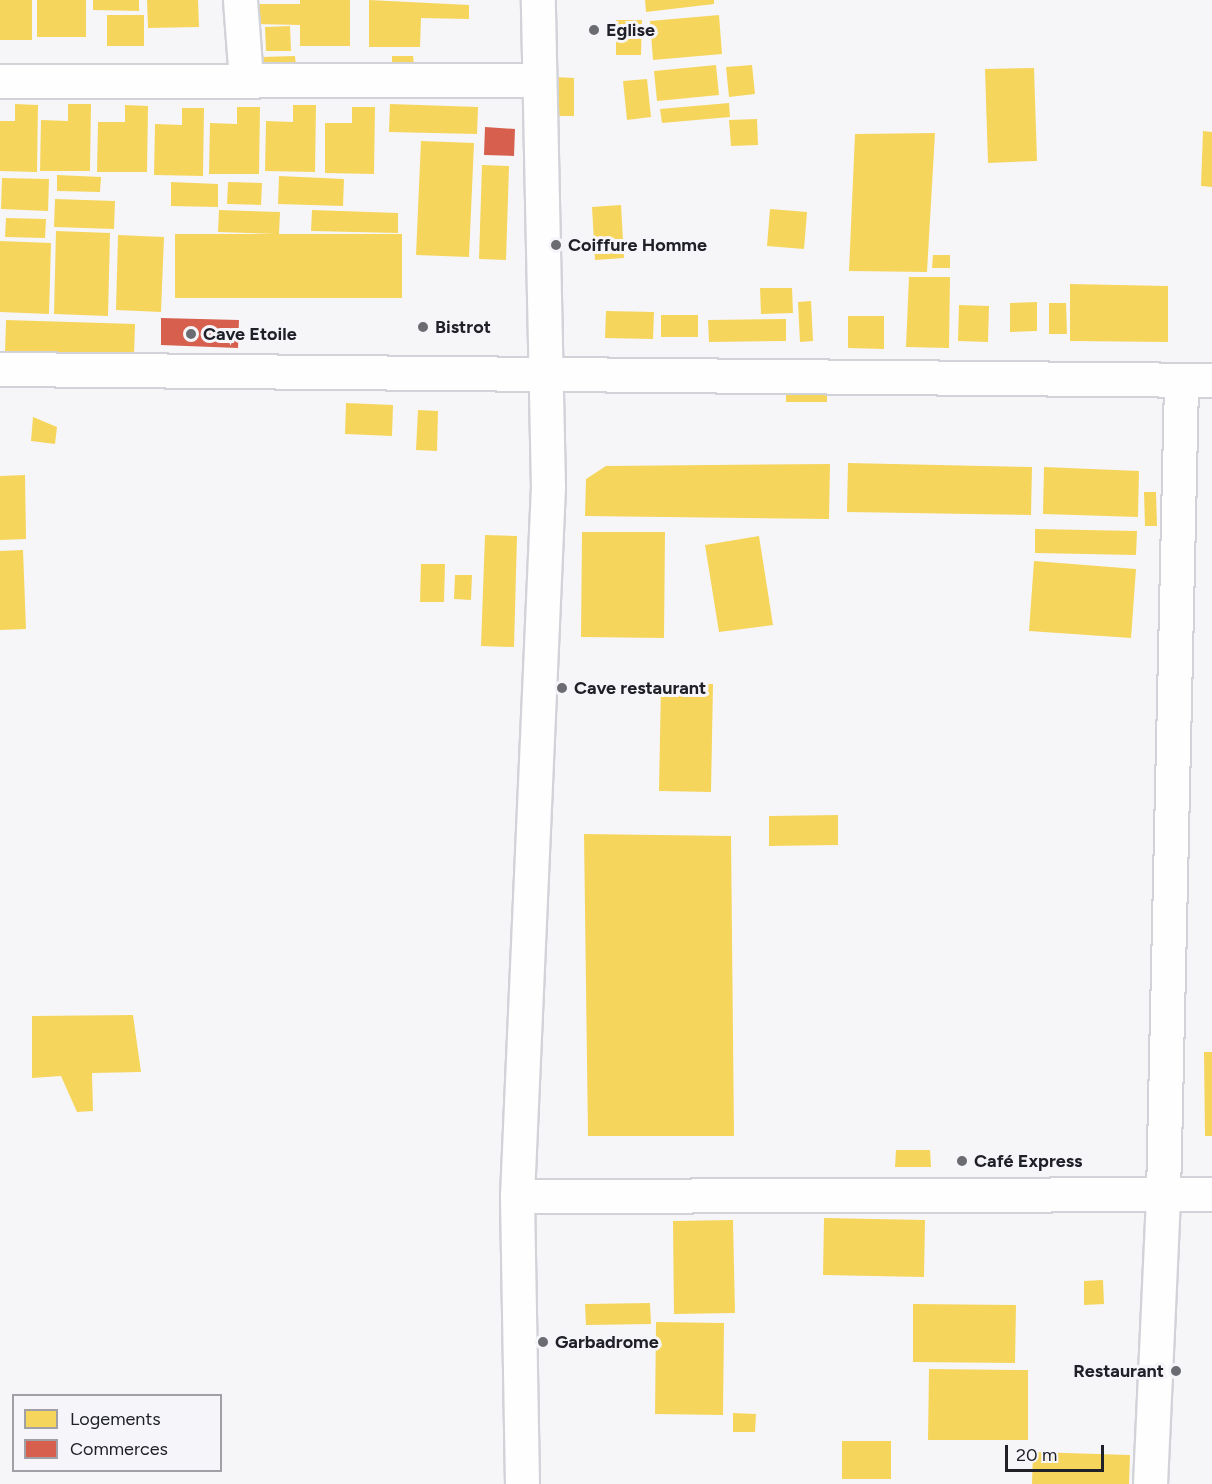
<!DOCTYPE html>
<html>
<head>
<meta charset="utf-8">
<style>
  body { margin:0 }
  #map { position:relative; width:1212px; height:1484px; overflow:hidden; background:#f6f6f9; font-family:Figtree,sans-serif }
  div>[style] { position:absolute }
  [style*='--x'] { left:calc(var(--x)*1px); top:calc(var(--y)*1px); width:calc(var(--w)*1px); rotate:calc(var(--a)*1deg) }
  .homes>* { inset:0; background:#f6d55c }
  .shops>* { inset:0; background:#d6604d }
  .roads { filter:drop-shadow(2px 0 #d2d3d9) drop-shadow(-2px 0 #d2d3d9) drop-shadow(0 2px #d2d3d9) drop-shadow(0 -2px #d2d3d9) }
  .minor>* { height:33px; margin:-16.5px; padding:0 16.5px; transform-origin:16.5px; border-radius:16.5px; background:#fefefe }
  .dots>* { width:16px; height:16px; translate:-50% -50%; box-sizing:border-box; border:3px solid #f5f5fa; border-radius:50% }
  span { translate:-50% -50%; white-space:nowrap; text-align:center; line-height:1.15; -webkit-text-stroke:6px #f5f5fa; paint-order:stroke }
  .poi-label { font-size:18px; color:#202029; font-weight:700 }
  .left { translate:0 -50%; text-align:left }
  .right { translate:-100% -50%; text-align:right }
  .legend { position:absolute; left:12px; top:1394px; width:210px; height:78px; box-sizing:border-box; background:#f5f5fa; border:2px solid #a0a0a6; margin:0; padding:8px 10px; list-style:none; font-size:18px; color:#202029 }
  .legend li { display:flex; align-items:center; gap:12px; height:30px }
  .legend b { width:30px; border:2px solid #a0a0a6 }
  .scale { position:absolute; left:1005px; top:1445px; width:99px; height:27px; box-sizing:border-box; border:3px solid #202029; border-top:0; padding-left:8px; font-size:18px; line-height:21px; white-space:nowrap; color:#202029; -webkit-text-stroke:4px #f5f5fa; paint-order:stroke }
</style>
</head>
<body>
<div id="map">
  <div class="homes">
    <div style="clip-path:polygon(0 0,32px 0,32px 40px,0 40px)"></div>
    <div style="clip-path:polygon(37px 0,86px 0,86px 37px,37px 37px)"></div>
    <div style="clip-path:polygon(93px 0,139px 0,139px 11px,93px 10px)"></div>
    <div style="clip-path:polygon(147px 0,198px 0,199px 27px,148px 28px)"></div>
    <div style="clip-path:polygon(300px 0,350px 0,350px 46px,300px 46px,300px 25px,254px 24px,255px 4px,300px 4px)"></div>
    <div style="clip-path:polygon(369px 0,469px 5px,469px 19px,421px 18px,420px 47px,369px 47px)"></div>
    <div style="clip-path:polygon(645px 0,714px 0,714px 4px,646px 12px)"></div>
    <div style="clip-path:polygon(107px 15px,144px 15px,144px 46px,107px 46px)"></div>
    <div style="clip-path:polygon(719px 15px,722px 54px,653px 60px,650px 21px)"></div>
    <div style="clip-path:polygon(616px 20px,642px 20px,641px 55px,616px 55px)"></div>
    <div style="clip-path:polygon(290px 26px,291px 51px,266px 51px,265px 27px)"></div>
    <div style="clip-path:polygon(295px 56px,296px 66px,263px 67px,262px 57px)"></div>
    <div style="clip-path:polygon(392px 56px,413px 56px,414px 65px,392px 66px)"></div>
    <div style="clip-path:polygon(716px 65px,719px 95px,657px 101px,654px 71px)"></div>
    <div style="clip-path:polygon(752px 65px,755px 94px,729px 97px,726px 67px)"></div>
    <div style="clip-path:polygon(1034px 68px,1037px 161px,988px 163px,985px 69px)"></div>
    <div style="clip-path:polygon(555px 77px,574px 78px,574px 116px,555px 116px)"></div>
    <div style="clip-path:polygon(647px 79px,651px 117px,627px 120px,623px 81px)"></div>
    <div style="clip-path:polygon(729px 103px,730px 117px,662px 123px,660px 109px)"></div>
    <div style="clip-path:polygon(15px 104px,38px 105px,37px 172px,0 171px,0 121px,15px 121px)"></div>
    <div style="clip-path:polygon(68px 104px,91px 104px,90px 171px,40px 171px,41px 120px,68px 121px)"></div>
    <div style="clip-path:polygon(390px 104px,478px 107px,477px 134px,389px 132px)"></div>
    <div style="clip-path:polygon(125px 105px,148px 106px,147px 172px,97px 172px,98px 122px,125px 122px)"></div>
    <div style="clip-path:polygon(293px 105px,316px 105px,315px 172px,265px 171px,266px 121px,293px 122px)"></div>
    <div style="clip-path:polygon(237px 107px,260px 107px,259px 174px,209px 174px,210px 123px,237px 124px)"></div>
    <div style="clip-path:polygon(352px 107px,375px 107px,374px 174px,325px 173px,325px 123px,352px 123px)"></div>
    <div style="clip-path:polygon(182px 108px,204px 108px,203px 176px,154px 175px,155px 124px,182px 125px)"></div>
    <div style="clip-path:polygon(757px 119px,758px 145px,731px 146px,729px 120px)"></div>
    <div style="clip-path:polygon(1203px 131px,1212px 132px,1212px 187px,1201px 186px)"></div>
    <div style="clip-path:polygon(935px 133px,927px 272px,849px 271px,855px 134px)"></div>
    <div style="clip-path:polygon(421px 141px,474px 143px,469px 257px,416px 255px)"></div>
    <div style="clip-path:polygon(482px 165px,509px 166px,506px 260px,479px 259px)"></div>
    <div style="clip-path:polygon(57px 175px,101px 177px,100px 192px,57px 191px)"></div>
    <div style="clip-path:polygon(279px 176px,344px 179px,343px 206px,278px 204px)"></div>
    <div style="clip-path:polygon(2px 178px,49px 179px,48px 211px,1px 209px)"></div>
    <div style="clip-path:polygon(171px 182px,218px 184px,218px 207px,171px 206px)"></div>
    <div style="clip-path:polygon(228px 182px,262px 183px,261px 205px,227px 204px)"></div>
    <div style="clip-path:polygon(55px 199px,115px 201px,114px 229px,54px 227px)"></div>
    <div style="clip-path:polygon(621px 205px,624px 258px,595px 260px,592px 207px)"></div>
    <div style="clip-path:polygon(770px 209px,807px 212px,804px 249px,767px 246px)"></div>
    <div style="clip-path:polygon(219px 210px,280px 212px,279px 234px,402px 234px,402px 298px,175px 298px,175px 234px,275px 234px,218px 232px)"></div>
    <div style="clip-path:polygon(312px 210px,398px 213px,398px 233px,311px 231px)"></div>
    <div style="clip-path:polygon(6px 218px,46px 219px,45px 238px,5px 237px)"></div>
    <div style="clip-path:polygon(56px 231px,110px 233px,108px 316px,54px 314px)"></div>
    <div style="clip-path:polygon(118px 235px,164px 237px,161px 312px,116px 310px)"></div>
    <div style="clip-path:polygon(0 241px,51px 243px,49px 314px,0 312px)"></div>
    <div style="clip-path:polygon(933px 255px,950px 255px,950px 268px,932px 268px)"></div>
    <div style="clip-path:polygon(909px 277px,950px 277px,949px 348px,906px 347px)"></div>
    <div style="clip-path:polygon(1070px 284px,1168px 286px,1168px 342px,1070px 341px)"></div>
    <div style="clip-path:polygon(760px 288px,792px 288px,793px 313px,761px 314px)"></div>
    <div style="clip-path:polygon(811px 301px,813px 341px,800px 342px,798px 302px)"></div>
    <div style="clip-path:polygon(1037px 302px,1037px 331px,1010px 332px,1010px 303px)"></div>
    <div style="clip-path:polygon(1049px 303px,1066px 303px,1067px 334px,1049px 334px)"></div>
    <div style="clip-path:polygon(959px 305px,989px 306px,988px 342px,958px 341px)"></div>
    <div style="clip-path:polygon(606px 311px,654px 312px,653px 339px,605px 338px)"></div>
    <div style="clip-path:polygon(661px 315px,698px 315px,698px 337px,661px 337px)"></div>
    <div style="clip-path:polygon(848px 316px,884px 316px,884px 349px,848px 348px)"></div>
    <div style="clip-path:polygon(786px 319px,786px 341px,709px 342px,708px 320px)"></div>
    <div style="clip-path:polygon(6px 320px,135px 324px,134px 356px,5px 352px)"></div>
    <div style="clip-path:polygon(786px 389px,827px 389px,827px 402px,786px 402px)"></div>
    <div style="clip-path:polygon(346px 403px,393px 405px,392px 436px,345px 434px)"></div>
    <div style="clip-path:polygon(418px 410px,438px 411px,437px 451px,416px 450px)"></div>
    <div style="clip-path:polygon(33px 417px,57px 427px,55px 444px,31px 441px)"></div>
    <div style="clip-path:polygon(848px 463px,1032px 467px,1031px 515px,847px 512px)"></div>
    <div style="clip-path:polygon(830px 464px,829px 519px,585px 516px,586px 479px,606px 466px)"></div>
    <div style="clip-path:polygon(1044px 467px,1139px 471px,1138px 517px,1043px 514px)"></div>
    <div style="clip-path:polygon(25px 475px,26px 539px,0 540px,0 476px)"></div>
    <div style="clip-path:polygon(1144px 492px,1156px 492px,1157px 526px,1145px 526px)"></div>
    <div style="clip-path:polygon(1035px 529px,1137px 531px,1136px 555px,1035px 553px)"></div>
    <div style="clip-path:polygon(582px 532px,665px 532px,664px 638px,581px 637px)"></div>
    <div style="clip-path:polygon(485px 535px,517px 536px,514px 647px,481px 646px)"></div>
    <div style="clip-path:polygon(759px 536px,773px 625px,719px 632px,705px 545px)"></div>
    <div style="clip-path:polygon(23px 550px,26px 629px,0 630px,0 551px)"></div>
    <div style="clip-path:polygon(1034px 561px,1136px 569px,1131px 638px,1029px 631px)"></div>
    <div style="clip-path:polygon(421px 564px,445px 564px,444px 602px,420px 602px)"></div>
    <div style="clip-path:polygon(455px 575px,472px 575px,471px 600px,454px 599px)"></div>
    <div style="clip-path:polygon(661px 683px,713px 684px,711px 792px,659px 791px)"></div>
    <div style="clip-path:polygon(838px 815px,838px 845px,769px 846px,769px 816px)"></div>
    <div style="clip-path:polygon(584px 834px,731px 836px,734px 1136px,588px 1136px)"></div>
    <div style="clip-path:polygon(133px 1015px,141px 1072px,92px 1073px,93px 1111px,77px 1112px,61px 1076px,32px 1078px,32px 1016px)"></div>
    <div style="clip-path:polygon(1204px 1052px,1212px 1052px,1212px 1136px,1205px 1136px)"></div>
    <div style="clip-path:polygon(896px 1150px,930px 1150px,931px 1167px,895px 1167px)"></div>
    <div style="clip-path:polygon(824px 1218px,925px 1220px,924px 1277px,823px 1275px)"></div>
    <div style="clip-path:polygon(733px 1220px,735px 1313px,674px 1314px,673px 1221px)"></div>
    <div style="clip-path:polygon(1103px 1280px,1104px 1304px,1084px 1305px,1084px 1281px)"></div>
    <div style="clip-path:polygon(650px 1303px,651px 1324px,586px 1325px,585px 1304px)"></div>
    <div style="clip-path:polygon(913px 1304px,1016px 1305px,1015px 1363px,913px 1362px)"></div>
    <div style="clip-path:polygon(656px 1322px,724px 1323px,723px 1415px,655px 1414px)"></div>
    <div style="clip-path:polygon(929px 1369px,1028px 1370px,1028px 1440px,928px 1440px)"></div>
    <div style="clip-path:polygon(733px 1413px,756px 1414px,755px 1432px,733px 1432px)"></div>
    <div style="clip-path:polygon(842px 1441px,891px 1441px,891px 1479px,842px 1479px)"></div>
    <div style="clip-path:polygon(1033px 1452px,1130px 1455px,1129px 1484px,1032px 1484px)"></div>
  </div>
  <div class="shops">
    <div style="clip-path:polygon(485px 127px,515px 129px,514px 156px,484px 155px)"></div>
    <div style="clip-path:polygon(161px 318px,239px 320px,238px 348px,161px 345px)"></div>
  </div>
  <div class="roads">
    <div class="minor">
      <div style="--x:240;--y:0;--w:79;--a:85.7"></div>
      <div style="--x:0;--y:81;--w:539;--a:-0.11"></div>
      <div style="--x:0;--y:369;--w:1212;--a:0.52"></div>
      <div style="--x:517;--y:1196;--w:695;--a:-0.16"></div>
      <div style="--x:522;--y:1484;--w:288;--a:-91"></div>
      <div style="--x:517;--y:1196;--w:710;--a:-87.5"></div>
      <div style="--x:548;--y:487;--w:487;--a:-91.2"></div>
      <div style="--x:1150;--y:1484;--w:289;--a:-87.4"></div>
      <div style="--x:1163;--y:1195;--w:815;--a:-88.73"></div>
    </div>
  </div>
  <div class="dots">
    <div style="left:594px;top:30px;background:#6b6b72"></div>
    <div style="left:556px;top:245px;background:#6b6b72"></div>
    <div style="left:423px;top:327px;background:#6b6b72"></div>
    <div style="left:191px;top:334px;background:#6b6b72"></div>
    <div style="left:562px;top:688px;background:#6b6b72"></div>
    <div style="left:962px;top:1161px;background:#6b6b72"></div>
    <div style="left:543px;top:1342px;background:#6b6b72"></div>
    <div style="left:1176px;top:1371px;background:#6b6b72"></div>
  </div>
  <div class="poi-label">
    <span class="left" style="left:606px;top:30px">Eglise</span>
    <span class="left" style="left:568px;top:245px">Coiffure Homme</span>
    <span class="left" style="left:435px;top:327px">Bistrot</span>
    <span class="left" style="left:203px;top:334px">Cave Etoile</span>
    <span class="left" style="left:574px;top:688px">Cave restaurant</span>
    <span class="left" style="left:974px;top:1161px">Café Express</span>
    <span class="left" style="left:555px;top:1342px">Garbadrome</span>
    <span class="right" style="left:1164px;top:1371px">Restaurant</span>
  </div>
  <ul class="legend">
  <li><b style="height:16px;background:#f6d55c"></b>Logements</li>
  <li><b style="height:16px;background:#d6604d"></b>Commerces</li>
  </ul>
  <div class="scale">20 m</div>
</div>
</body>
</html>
